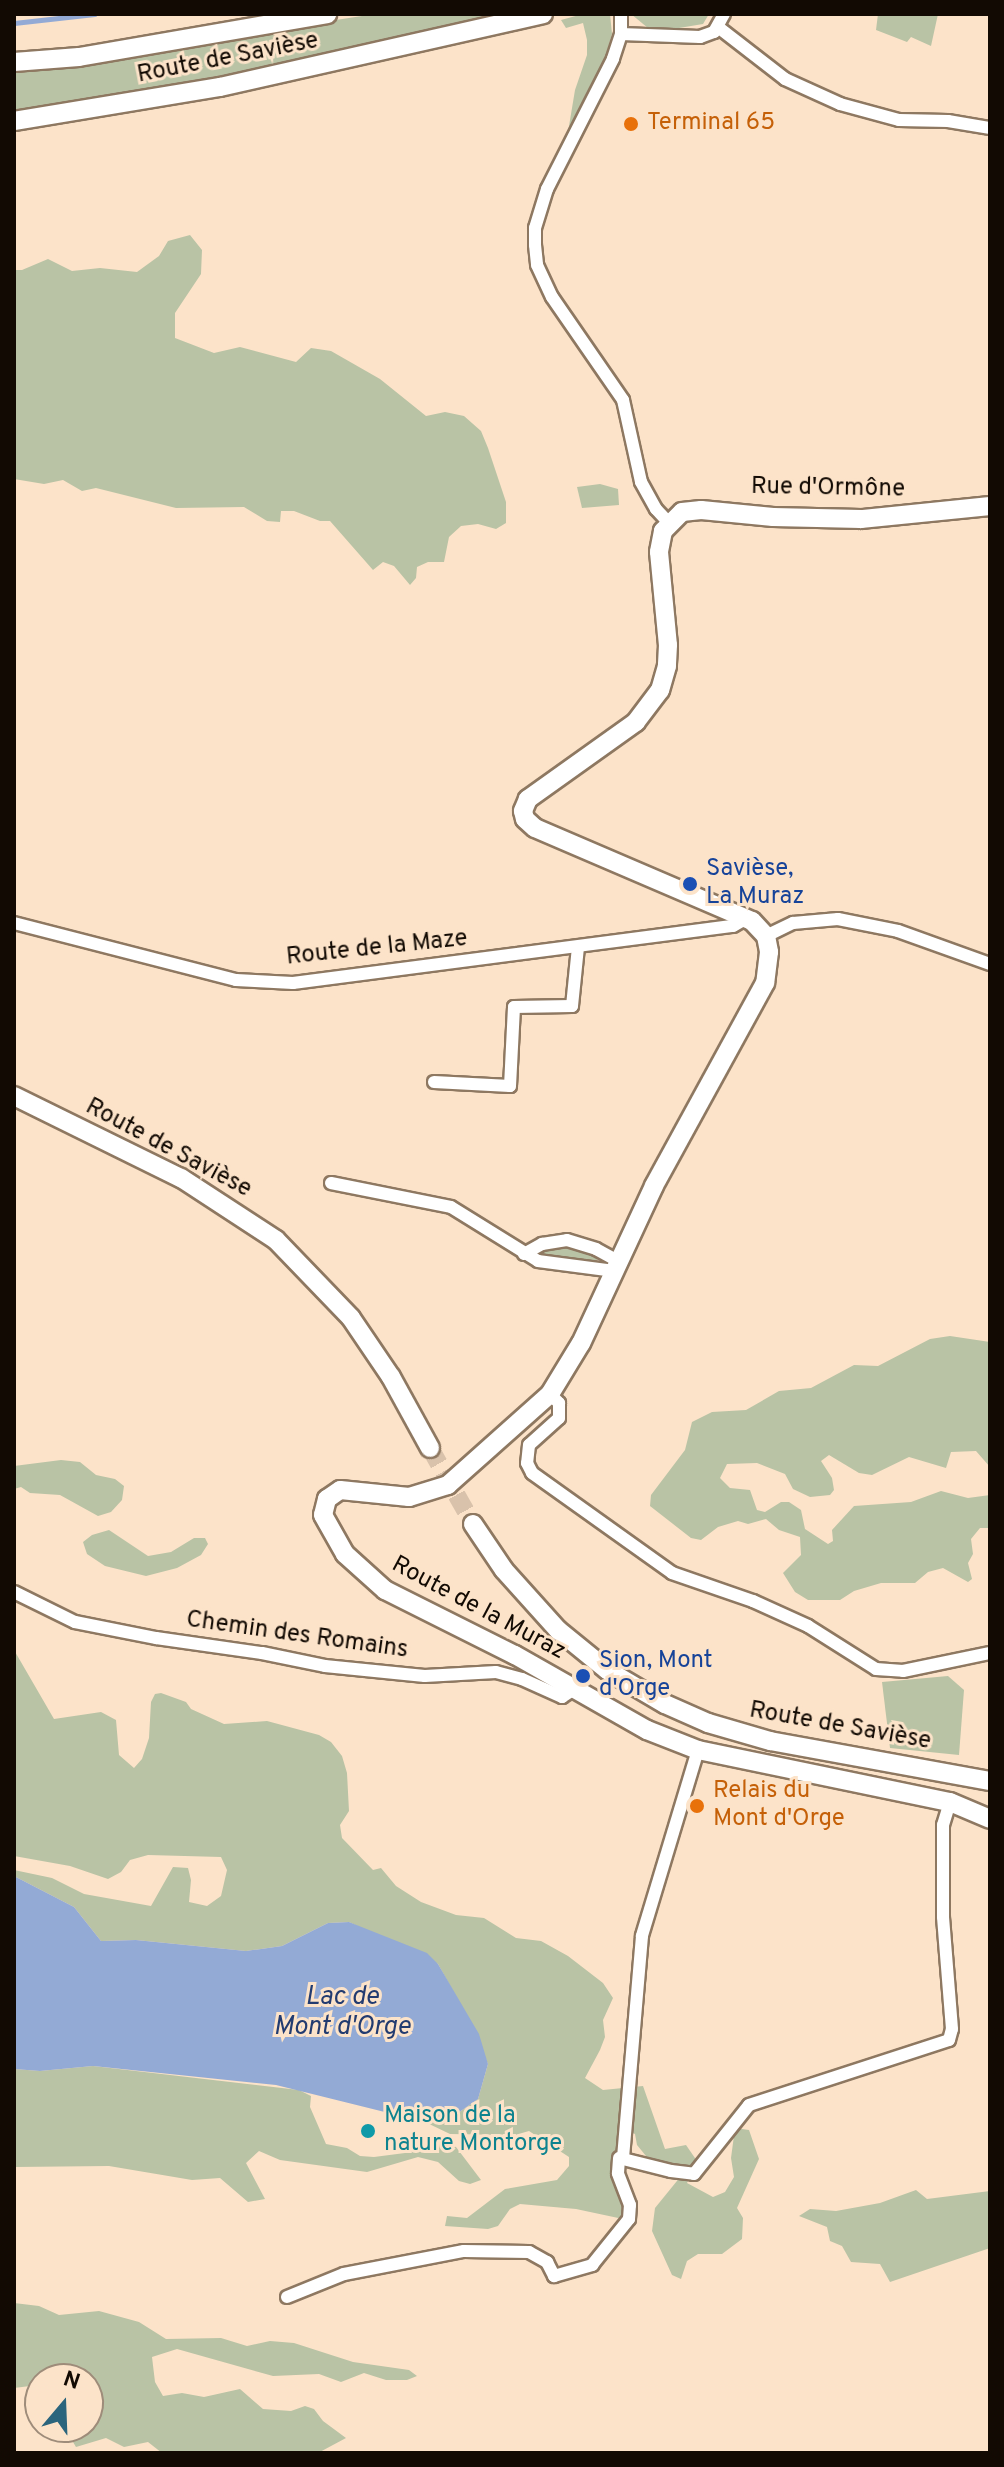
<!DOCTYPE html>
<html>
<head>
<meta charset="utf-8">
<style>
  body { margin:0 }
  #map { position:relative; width:1004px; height:2467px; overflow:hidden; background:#fce3c9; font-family:Overpass,sans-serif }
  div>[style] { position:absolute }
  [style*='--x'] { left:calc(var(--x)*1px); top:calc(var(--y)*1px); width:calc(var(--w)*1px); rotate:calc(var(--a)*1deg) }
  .green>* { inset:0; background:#b9c3a5 }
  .water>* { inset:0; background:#93aad5 }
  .stream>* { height:5px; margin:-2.5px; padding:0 2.5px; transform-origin:2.5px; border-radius:2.5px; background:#93aad5 }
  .secondary-tunnel>* { height:18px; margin-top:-9px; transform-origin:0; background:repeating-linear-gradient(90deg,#d9c2ab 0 18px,transparent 0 27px) }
  .roads { filter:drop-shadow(2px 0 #8e7861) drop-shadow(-2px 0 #8e7861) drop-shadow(0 2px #8e7861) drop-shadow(0 -2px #8e7861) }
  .street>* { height:12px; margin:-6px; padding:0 6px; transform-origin:6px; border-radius:6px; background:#fff }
  .secondary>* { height:18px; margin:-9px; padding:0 9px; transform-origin:9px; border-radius:9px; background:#fff }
  .dots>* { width:22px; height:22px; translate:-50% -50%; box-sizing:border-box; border:4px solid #fce3c9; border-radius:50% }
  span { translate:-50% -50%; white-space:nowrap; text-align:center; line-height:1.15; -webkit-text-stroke:6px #fce3c9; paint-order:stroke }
  .street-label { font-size:24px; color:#120a03 }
  .food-label { font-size:24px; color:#c56008 }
  .left { translate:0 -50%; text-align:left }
  .transit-label { font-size:24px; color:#164399 }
  .culture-label { font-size:24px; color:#0d838f }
  .water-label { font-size:26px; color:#223b70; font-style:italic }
  .frame { position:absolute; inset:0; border:16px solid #120a03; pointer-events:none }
  .north { position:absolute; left:24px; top:2363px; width:80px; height:80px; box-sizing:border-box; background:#fce3c9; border:2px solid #9e8c7a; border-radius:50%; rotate:19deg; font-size:22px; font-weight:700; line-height:32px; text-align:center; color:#120a03 }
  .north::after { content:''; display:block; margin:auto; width:28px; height:36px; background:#2b657d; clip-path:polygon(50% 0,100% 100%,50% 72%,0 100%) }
</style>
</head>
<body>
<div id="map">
  <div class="green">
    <div style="clip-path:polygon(375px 14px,509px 14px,264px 68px,14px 111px,14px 69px)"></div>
    <div style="clip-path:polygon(583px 14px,610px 14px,612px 34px,605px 58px,568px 132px,575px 90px,587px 55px,587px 40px,583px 23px,566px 28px,561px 20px)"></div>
    <div style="clip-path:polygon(631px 14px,709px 14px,703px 24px,673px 29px,648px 28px)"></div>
    <div style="clip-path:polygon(878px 14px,938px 14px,931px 46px,911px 37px,907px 42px,876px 30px)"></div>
    <div style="clip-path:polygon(190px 235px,202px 250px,201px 274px,175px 313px,175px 338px,214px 353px,240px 347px,296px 362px,311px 348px,331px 351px,380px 379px,426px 416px,445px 412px,464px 416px,481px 431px,488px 448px,506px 502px,506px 523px,496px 529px,478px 524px,461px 526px,449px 537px,444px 562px,428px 562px,417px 567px,416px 578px,410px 585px,394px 566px,383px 562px,373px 570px,330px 521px,320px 521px,294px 511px,281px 511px,280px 522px,267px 521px,244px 507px,176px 508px,96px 488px,82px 491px,63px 480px,44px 484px,14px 479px,14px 270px,22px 270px,48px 259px,72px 271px,100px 268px,137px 272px,159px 256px,168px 241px)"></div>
    <div style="clip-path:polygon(600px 484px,618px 489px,619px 505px,582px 508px,577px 487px)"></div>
    <div style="clip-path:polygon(570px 1244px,598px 1256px,596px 1262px,557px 1260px,534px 1254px)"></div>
    <div style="clip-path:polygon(950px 1336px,990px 1342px,990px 1467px,976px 1451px,951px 1452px,946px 1468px,909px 1457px,872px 1475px,859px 1473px,829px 1455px,821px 1461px,832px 1478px,834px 1490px,830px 1495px,810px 1497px,793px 1489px,785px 1474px,757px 1463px,727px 1464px,720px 1478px,730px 1488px,750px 1490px,757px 1510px,765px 1512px,781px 1502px,789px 1502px,801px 1510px,805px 1529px,828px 1544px,833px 1541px,832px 1530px,854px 1506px,911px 1502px,941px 1491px,968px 1498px,990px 1495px,990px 1528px,980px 1528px,971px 1539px,973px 1554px,968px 1563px,972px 1579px,968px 1582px,943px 1568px,928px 1572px,915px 1583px,881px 1583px,854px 1591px,840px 1600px,808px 1600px,795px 1592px,783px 1573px,801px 1555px,800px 1537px,779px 1530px,766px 1519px,748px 1524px,738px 1521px,718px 1527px,701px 1540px,691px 1538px,650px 1506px,651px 1495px,685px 1450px,692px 1422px,712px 1412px,746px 1410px,779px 1391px,811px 1388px,854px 1365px,878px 1366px,930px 1339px)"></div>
    <div style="clip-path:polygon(61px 1460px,80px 1462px,96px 1475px,115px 1479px,124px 1486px,122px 1500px,111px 1512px,98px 1516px,60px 1495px,30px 1493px,21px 1487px,14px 1489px,14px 1466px)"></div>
    <div style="clip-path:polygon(109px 1530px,148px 1556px,171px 1552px,194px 1538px,205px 1538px,208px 1544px,201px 1555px,177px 1568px,146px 1576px,105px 1566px,87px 1554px,83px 1542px,92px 1535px)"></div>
    <div style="clip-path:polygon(14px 1650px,54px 1719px,101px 1712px,116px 1720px,119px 1755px,134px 1768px,142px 1759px,149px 1738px,151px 1702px,155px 1694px,161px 1693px,186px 1702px,191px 1709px,224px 1724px,267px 1721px,319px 1735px,331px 1742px,342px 1756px,347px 1773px,349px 1811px,340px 1825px,342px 1838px,373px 1870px,381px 1868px,396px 1886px,421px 1902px,456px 1915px,484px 1918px,516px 1938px,541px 1941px,568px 1956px,603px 1983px,613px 1998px,603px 2020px,605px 2037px,600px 2050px,585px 2078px,603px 2090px,643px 2086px,665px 2149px,686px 2145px,697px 2161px,687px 2183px,713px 2197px,725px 2192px,734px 2177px,731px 2158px,735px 2128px,749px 2130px,759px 2159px,737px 2208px,743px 2218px,742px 2239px,722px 2254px,698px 2254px,687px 2261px,681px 2279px,672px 2275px,652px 2231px,655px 2208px,681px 2176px,675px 2164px,663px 2165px,646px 2156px,637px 2145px,635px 2134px,626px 2130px,618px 2136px,628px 2201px,623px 2219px,576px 2209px,520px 2204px,510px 2209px,498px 2226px,488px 2229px,445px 2226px,447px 2216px,467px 2218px,505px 2189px,557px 2180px,569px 2166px,569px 2157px,529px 2131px,515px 2135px,450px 2134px,425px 2122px,445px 2122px,478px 2099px,488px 2064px,467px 2016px,438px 1964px,349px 1922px,328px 1923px,282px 1946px,246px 1951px,136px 1940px,101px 1941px,74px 1907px,14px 1876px,14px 1870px,52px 1878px,84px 1894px,151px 1906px,173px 1867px,188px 1868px,191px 1880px,189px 1902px,207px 1906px,221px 1896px,227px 1870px,221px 1857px,148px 1855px,130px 1860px,121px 1872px,108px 1879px,70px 1866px,14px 1856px)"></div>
    <div style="clip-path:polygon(948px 1676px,964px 1690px,959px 1755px,890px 1748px,882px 1682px)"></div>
    <div style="clip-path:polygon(93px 2066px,299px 2090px,311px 2096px,310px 2107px,326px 2144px,347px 2148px,360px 2156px,374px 2157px,405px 2153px,420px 2142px,438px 2141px,456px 2147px,481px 2180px,470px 2184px,459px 2181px,438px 2162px,418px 2157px,367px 2172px,280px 2160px,259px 2151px,246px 2163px,265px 2199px,248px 2202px,220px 2178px,192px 2180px,109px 2166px,14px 2167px,14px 2069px,40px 2071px)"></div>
    <div style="clip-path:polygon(916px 2190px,927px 2199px,990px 2191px,990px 2248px,890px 2282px,880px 2264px,851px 2262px,842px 2246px,830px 2241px,827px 2227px,799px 2216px,810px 2209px,836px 2211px,880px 2203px)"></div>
    <div style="clip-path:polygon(14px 2303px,39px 2306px,59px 2315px,99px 2311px,139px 2322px,166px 2339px,221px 2338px,247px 2346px,270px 2341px,294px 2343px,353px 2362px,409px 2370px,417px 2376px,407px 2380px,386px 2380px,364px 2373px,341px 2382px,319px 2374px,273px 2376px,177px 2349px,152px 2357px,155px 2382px,163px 2396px,182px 2393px,204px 2397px,240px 2389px,263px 2409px,291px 2411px,305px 2406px,314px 2409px,323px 2421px,346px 2438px,318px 2453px,162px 2453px,148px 2442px,124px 2447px,106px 2438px,76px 2447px,64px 2427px,88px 2427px,88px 2379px,40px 2379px,40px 2397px,30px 2386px,14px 2388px)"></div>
  </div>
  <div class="water">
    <div style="clip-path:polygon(14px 1876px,74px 1907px,101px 1941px,136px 1940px,246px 1951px,282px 1946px,328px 1923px,349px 1922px,427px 1953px,438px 1964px,479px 2034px,488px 2064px,478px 2099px,445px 2122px,425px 2122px,276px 2085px,93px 2066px,40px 2071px,14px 2069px)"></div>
  </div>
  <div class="stream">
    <div style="--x:14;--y:23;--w:81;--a:-6.4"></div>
  </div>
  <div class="secondary-tunnel">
    <div style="--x:430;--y:1448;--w:87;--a:60.5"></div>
  </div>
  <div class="roads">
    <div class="street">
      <div style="--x:621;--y:14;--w:20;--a:90"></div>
      <div style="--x:621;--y:34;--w:26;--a:108"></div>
      <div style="--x:613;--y:59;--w:146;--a:116.9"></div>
      <div style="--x:547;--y:189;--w:41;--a:107.1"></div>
      <div style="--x:535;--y:228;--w:17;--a:90"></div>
      <div style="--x:535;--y:245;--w:20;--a:84"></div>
      <div style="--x:537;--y:265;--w:35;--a:65"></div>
      <div style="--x:552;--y:297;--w:125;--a:55.4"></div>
      <div style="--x:623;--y:400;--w:84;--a:77.6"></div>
      <div style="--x:641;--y:482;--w:31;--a:61"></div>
      <div style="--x:656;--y:509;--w:19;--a:47"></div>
      <div style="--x:718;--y:27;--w:85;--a:37.8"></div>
      <div style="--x:785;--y:79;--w:60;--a:24.4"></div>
      <div style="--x:840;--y:104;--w:61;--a:15.2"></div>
      <div style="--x:899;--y:120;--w:49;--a:1.2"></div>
      <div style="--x:948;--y:121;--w:43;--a:9.5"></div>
      <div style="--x:621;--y:34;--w:79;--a:2.2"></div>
      <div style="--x:700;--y:37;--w:15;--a:-20"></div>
      <div style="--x:714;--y:32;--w:21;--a:-61"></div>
      <div style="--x:14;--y:923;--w:229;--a:14.4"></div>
      <div style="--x:236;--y:980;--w:57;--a:3"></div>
      <div style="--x:293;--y:983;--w:444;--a:-7.4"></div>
      <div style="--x:733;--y:926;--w:16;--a:-30"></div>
      <div style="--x:766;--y:936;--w:30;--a:-26"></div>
      <div style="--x:793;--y:923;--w:45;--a:-5.1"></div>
      <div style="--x:838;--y:919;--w:61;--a:11.3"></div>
      <div style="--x:898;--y:931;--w:98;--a:19.7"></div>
      <div style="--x:434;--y:1082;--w:76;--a:3"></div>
      <div style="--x:510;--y:1086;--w:79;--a:-87.1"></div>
      <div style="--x:514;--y:1007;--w:58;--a:-1"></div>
      <div style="--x:572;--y:1006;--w:59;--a:-84.2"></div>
      <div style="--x:331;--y:1183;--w:122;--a:11.3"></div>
      <div style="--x:451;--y:1207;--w:102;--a:31.8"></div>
      <div style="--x:538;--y:1261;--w:77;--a:7.5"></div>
      <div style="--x:524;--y:1254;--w:21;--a:-29"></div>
      <div style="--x:542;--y:1244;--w:25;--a:-9"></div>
      <div style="--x:567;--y:1240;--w:30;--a:17"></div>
      <div style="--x:596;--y:1249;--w:25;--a:29"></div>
      <div style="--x:550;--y:1394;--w:13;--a:45"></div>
      <div style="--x:559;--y:1403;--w:15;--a:90"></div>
      <div style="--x:559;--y:1418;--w:40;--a:138"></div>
      <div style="--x:529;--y:1445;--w:18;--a:96"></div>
      <div style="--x:527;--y:1463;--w:11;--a:63"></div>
      <div style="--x:532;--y:1473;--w:172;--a:35.5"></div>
      <div style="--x:672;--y:1573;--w:86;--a:19.1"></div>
      <div style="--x:753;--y:1601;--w:60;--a:24.4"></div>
      <div style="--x:808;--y:1626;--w:80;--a:32.3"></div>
      <div style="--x:876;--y:1669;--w:27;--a:4"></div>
      <div style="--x:903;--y:1671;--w:89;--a:-11.7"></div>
      <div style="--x:14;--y:1592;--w:68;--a:26.2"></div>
      <div style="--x:75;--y:1622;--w:83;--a:11.2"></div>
      <div style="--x:156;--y:1638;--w:107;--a:8.1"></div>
      <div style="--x:262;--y:1653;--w:64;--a:11.7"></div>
      <div style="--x:325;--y:1666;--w:100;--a:5.7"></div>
      <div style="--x:425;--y:1676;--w:71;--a:-3.2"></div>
      <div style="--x:496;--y:1672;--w:27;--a:15"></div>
      <div style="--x:522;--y:1679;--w:44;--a:24.2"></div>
      <div style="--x:562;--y:1697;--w:14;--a:-34"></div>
      <div style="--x:698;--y:1750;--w:194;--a:106.8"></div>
      <div style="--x:642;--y:1936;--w:224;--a:94.9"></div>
      <div style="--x:623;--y:2159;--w:49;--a:14"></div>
      <div style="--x:671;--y:2171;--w:23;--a:7"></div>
      <div style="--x:694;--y:2174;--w:88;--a:-51.4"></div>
      <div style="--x:749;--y:2105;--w:210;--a:-18"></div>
      <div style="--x:949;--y:2040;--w:11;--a:-75"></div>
      <div style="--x:952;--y:2029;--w:112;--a:-94.6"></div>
      <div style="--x:943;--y:1917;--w:92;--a:-90"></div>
      <div style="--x:943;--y:1825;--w:24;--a:-73"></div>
      <div style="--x:287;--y:2297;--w:61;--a:-22"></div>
      <div style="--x:344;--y:2274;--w:122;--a:-10.9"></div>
      <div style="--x:464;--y:2251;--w:65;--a:0.9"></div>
      <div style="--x:529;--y:2252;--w:21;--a:29"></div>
      <div style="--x:547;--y:2262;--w:16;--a:63"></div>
      <div style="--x:554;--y:2276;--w:40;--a:-16"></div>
      <div style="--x:592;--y:2265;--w:59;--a:-51.2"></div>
      <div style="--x:629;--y:2219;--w:14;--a:-86"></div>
      <div style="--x:630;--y:2205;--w:34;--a:-111"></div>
      <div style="--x:618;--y:2173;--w:15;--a:-86"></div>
    </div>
    <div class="secondary">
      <div style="--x:14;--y:62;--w:65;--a:-4.4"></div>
      <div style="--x:79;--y:57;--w:252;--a:-9.8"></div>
      <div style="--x:14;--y:121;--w:209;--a:-9.4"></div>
      <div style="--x:220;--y:87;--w:331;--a:-12.7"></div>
      <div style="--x:990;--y:506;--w:130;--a:174.2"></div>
      <div style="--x:861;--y:519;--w:88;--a:-178.7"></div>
      <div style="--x:773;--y:517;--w:72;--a:-174.4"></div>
      <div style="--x:701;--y:510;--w:19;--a:174"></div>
      <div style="--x:682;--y:512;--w:27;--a:135"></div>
      <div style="--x:663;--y:531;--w:21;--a:101"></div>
      <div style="--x:659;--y:552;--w:93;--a:84.5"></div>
      <div style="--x:668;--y:645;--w:21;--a:93"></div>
      <div style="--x:667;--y:666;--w:25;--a:106"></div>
      <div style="--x:660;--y:690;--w:40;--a:127"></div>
      <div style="--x:636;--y:722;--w:133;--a:144.5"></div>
      <div style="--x:528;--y:799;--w:13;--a:113"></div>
      <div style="--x:523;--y:811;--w:8;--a:76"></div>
      <div style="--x:525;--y:819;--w:13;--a:42"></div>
      <div style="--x:535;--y:828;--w:236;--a:23.2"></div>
      <div style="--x:752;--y:921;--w:21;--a:47"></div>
      <div style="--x:766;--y:936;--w:16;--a:79"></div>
      <div style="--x:769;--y:952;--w:31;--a:97"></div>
      <div style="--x:765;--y:983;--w:231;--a:118.7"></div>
      <div style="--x:654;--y:1186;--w:173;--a:114.9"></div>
      <div style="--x:581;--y:1343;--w:60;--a:121.3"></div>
      <div style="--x:550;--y:1394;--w:137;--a:138.3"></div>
      <div style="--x:448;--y:1485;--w:41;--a:162.9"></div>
      <div style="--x:409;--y:1497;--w:69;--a:-174.2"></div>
      <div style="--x:340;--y:1490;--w:16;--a:145"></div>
      <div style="--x:327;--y:1499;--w:16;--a:104"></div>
      <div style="--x:323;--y:1515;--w:45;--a:60.6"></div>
      <div style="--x:345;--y:1554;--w:54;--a:42"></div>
      <div style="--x:385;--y:1590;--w:145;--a:26.6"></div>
      <div style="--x:515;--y:1655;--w:152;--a:29.6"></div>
      <div style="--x:647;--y:1730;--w:55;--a:21.4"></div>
      <div style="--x:698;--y:1750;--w:257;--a:11.7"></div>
      <div style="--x:950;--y:1802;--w:43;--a:23"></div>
      <div style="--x:14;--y:1096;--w:186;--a:26.2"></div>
      <div style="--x:181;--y:1178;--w:113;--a:33.1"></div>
      <div style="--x:276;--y:1240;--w:108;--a:46.1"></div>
      <div style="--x:351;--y:1318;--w:71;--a:55.9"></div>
      <div style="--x:391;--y:1377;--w:81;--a:61.2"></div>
      <div style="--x:473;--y:1524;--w:55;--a:56"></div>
      <div style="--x:504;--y:1570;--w:81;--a:48"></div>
      <div style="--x:558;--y:1630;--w:63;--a:39.2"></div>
      <div style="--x:607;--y:1670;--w:67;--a:30.4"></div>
      <div style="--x:665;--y:1704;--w:47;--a:23.8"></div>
      <div style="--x:708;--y:1723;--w:65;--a:16.2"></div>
      <div style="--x:770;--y:1741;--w:224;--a:10.3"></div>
    </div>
  </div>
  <div class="dots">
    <div style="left:631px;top:124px;background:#e8710a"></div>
    <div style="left:690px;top:884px;background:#1a4fb4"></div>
    <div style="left:583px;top:1676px;background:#1a4fb4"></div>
    <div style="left:697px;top:1806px;background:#e8710a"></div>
    <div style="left:368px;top:2131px;background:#0f9aa8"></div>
  </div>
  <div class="street-label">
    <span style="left:228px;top:59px;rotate:-11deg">Route de Savièse</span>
    <span style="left:828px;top:489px;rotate:1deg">Rue d'Ormône</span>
    <span style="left:377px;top:949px;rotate:-6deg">Route de la Maze</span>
    <span style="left:168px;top:1149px;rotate:28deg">Route de Savièse</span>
    <span style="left:478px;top:1609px;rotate:28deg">Route de la Muraz</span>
    <span style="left:297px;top:1636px;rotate:8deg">Chemin des Romains</span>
    <span style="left:840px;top:1727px;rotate:10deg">Route de Savièse</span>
  </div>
  <div class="food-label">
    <span class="left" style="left:647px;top:124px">Terminal 65</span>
    <span class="left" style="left:713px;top:1806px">Relais du<br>Mont d'Orge</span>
  </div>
  <div class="transit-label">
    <span class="left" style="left:706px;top:884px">Savièse,<br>La Muraz</span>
    <span class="left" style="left:599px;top:1676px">Sion, Mont<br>d'Orge</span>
  </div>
  <div class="culture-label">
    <span class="left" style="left:384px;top:2131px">Maison de la<br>nature Montorge</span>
  </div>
  <div class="water-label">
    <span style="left:342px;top:2013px">Lac de<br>Mont d'Orge</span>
  </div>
  <div class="frame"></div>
  <div class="north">N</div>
</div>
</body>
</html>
